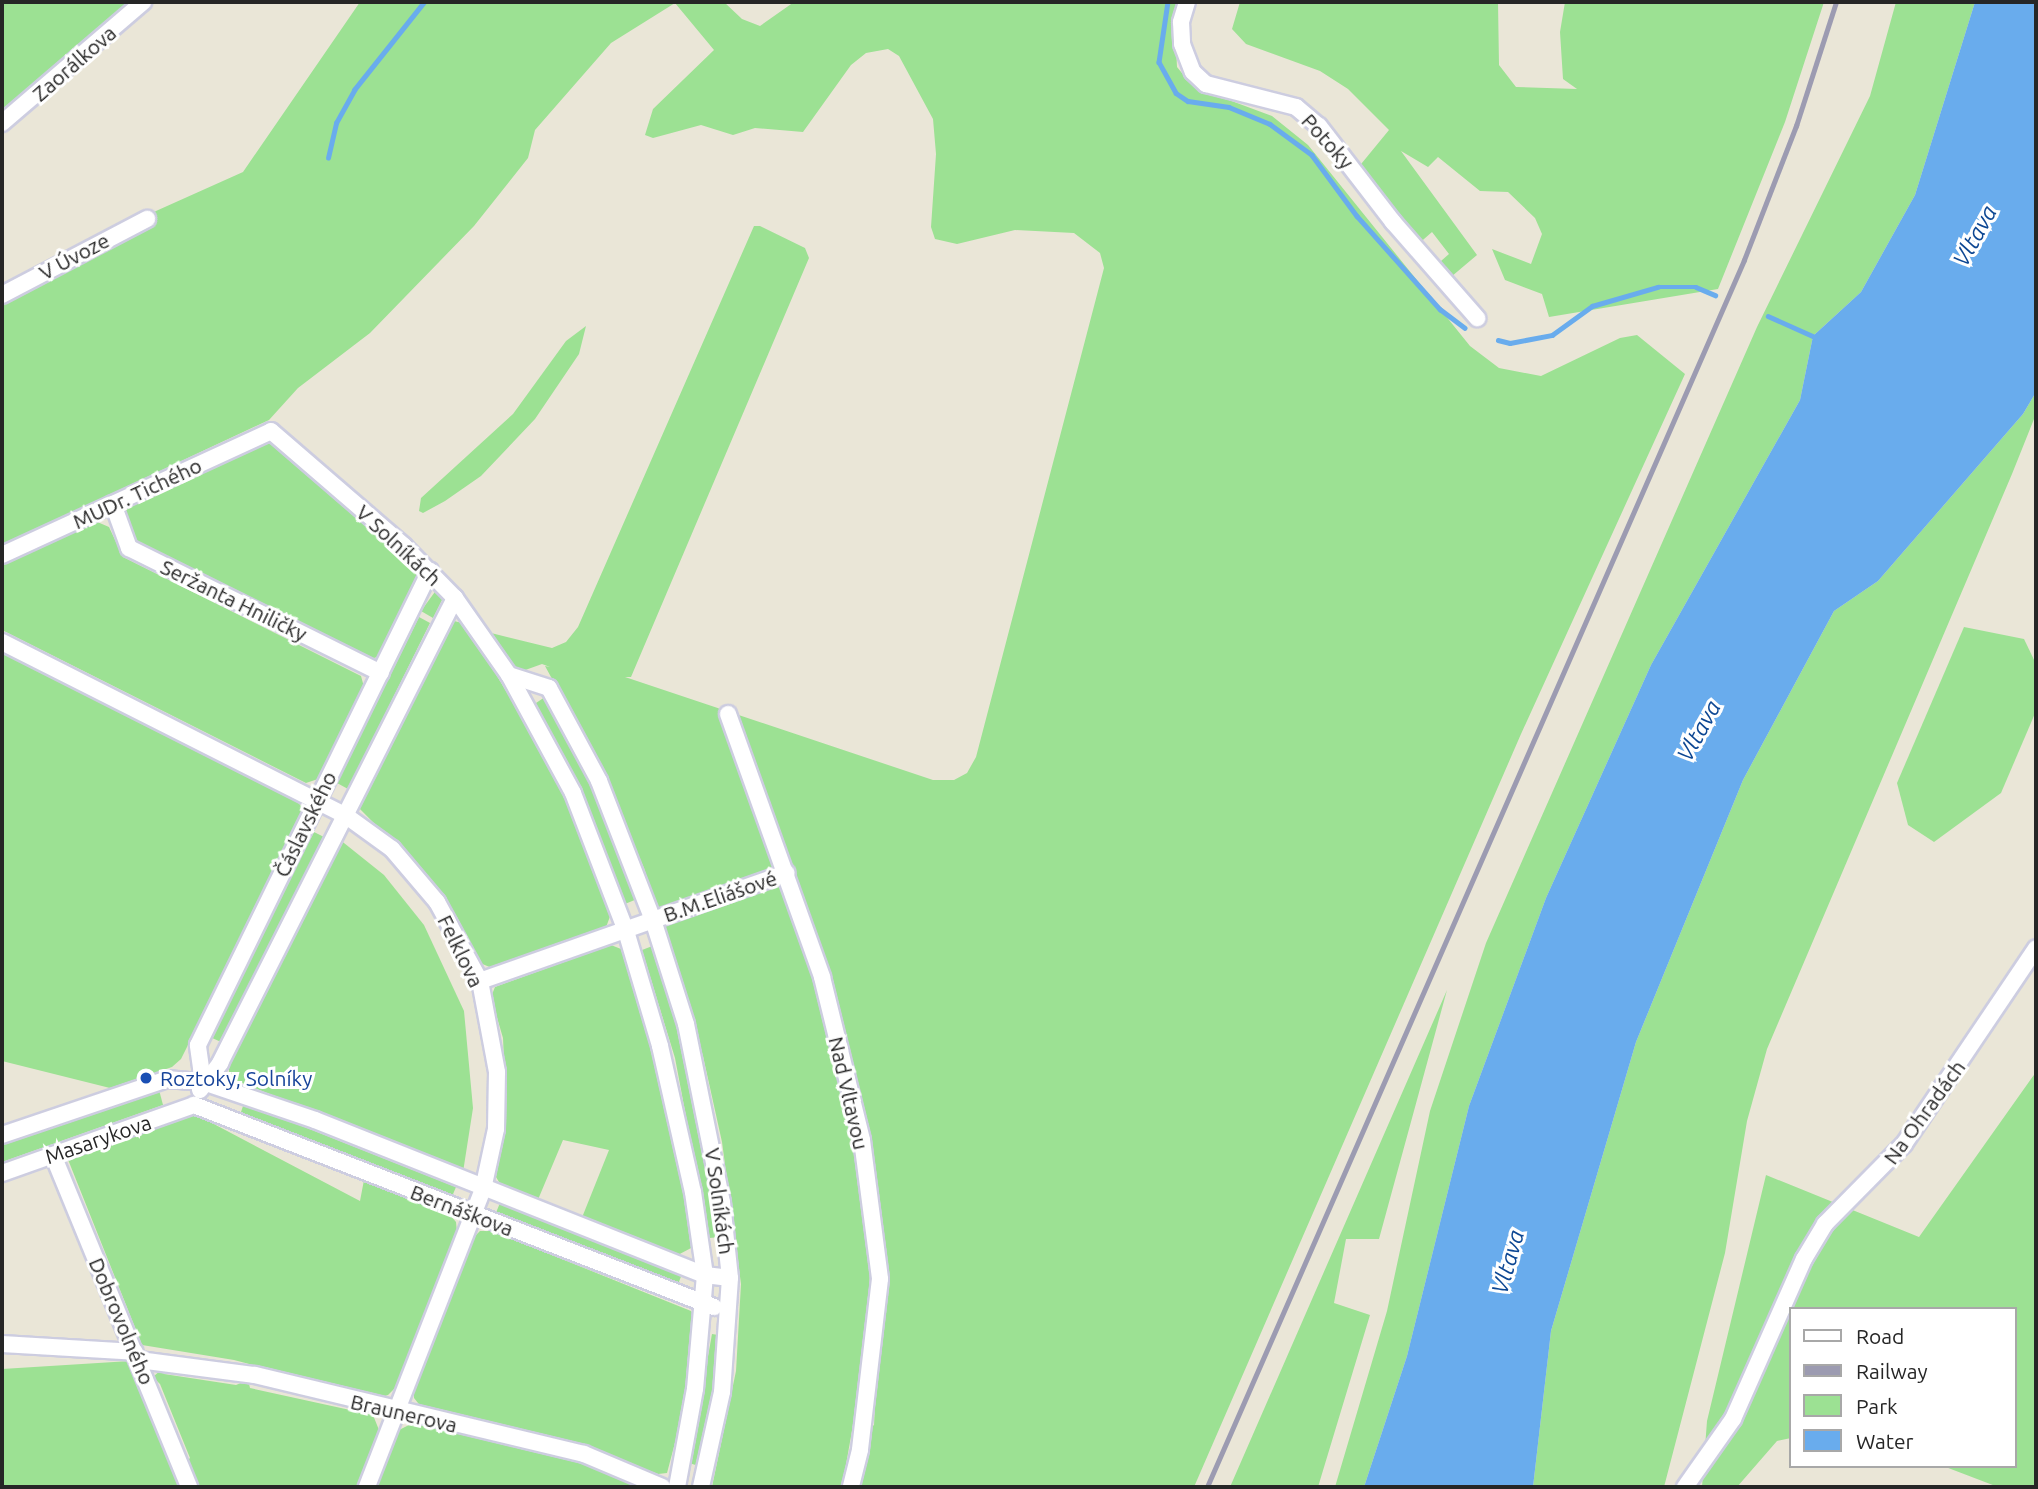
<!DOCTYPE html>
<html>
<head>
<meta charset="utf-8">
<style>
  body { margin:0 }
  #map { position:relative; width:2038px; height:1489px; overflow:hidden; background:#eae6d7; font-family:Ubuntu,sans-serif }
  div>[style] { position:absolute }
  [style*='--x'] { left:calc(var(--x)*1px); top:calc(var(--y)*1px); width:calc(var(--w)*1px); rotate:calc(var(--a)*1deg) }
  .green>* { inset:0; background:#9ce193 }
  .water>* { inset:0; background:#69aced }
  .stream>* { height:4.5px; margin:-2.25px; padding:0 2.25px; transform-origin:2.25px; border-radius:2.25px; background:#69aced }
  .roads { filter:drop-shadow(2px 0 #cdcde0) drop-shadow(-2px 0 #cdcde0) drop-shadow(0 2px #cdcde0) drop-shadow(0 -2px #cdcde0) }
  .street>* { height:16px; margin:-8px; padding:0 8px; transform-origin:8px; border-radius:8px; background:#fff }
  .rail>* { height:4.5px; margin:-2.25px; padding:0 2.25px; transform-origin:2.25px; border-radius:2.25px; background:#9c9bb1 }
  .dots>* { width:19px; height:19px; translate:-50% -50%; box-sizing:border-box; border:4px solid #fff; border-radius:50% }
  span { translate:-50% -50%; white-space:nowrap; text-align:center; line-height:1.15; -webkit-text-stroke:6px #fff; paint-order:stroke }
  .street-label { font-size:21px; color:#262626 }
  .transit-label { font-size:21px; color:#164399 }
  .left { translate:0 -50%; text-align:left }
  .water-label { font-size:23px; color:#0d4793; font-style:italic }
  .frame { position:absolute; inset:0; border:4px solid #262626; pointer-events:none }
  .legend { position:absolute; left:1789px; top:1307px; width:228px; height:161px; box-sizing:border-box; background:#fff; border:2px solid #a8a8a8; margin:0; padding:9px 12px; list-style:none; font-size:21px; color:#262626 }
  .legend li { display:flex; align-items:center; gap:14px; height:35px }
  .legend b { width:35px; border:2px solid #a8a8a8 }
</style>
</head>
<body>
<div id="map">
  <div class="green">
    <div style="clip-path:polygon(2px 2px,134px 2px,2px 114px)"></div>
    <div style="clip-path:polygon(360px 2px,724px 2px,742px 19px,760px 26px,794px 2px,1184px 2px,1176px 47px,1177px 67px,1186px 78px,1210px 93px,1272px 116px,1308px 145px,1470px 346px,1499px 368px,1541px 376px,1620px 338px,1637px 335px,1685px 374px,1521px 734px,1194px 1487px,855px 1487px,867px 1431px,874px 1425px,883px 1253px,870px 1274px,864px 1363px,842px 1487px,712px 1487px,736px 1371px,741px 1284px,722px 1142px,703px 1056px,644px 868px,586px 741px,545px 666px,550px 667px,542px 664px,517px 673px,491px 633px,552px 648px,566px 642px,578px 627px,754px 226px,760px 226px,805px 248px,809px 258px,631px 677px,625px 677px,933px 780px,954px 780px,967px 773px,976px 757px,1104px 268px,1100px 253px,1074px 233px,1015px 230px,957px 244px,935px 239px,931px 227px,936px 154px,933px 119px,899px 56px,888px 49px,866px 53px,851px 65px,803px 132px,755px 128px,733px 135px,701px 125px,653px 138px,645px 135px,653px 109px,714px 50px,675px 3px,611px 43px,535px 130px,528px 158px,474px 226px,370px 333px,298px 388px,269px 420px,2px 545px,2px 300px,89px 241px,243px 172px)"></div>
    <div style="clip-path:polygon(1240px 2px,1498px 2px,1499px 65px,1516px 87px,1577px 89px,1563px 79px,1560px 32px,1565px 2px,1824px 2px,1785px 122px,1718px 289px,1549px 317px,1542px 294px,1505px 280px,1492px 249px,1531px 264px,1542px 234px,1535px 218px,1508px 192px,1480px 191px,1438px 157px,1428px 167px,1401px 151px,1477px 255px,1445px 282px,1433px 268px,1449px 254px,1432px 232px,1416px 246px,1357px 169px,1389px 130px,1348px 89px,1320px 71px,1246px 44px,1232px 29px)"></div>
    <div style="clip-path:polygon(1896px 2px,1975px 2px,1915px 195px,1861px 292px,1813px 336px,1800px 400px,1651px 665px,1546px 898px,1469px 1106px,1407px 1356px,1364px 1487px,1335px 1487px,1387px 1311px,1430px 1111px,1486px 943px,1757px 327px,1870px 96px)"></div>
    <div style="clip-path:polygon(586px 326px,579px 354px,535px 419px,481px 476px,445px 501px,423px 513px,419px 511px,421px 498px,513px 414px,566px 341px)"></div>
    <div style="clip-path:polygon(2036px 392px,2036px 414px,2012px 474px,1767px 1049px,1747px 1121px,1725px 1253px,1664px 1487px,1533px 1487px,1551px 1331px,1636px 1042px,1743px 780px,1834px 611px,1878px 581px,2023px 414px)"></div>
    <div style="clip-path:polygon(263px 443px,278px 445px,416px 570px,417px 578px,380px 656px,368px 660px,136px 545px,124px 520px,126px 506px)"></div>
    <div style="clip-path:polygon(95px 521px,109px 527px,123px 557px,361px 676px,364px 687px,318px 779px,306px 783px,2px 630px,2px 565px)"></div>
    <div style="clip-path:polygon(437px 589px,443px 598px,433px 618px,421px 611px)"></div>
    <div style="clip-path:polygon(419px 617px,430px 623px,348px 789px,337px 783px)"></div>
    <div style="clip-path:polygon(454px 621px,466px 624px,512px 701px,571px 810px,612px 911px,605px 930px,492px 968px,480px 963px,457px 917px,431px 881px,359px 808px,359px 799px,444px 630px)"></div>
    <div style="clip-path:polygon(1964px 627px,2024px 639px,2036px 664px,2036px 711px,2001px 793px,1934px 842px,1908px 825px,1897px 783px)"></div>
    <div style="clip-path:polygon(2px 653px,294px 798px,301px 806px,301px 818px,181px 1059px,172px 1067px,110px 1088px,2px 1061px)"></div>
    <div style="clip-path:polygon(545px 697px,592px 786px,637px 899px,625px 904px,580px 794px,533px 705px)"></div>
    <div style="clip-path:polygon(314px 832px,324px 837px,221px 1042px,210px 1037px)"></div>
    <div style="clip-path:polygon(339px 839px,384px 875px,424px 925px,464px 1011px,473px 1108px,463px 1172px,237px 1081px,229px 1073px,229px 1061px)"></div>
    <div style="clip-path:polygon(611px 945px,626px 951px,643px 1001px,681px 1168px,693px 1247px,674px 1257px,581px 1220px,609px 1150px,563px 1140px,537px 1202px,502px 1187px,496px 1177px,504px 1127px,505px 1084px,503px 1038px,491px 997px,495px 987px)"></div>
    <div style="clip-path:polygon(655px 945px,687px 1056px,721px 1237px,709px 1238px,675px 1058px,642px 950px)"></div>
    <div style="clip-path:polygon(1447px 990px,1379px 1239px,1346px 1239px,1334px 1303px,1370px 1315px,1318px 1487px,1230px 1487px)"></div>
    <div style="clip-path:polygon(2036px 1072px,2036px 1487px,1998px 1487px,1943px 1466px,2015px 1466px,2015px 1309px,1791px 1309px,1791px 1438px,1777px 1441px,1737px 1487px,1702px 1487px,1707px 1421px,1766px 1175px,1919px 1237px)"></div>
    <div style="clip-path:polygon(158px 1086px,163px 1105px,2px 1162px,2px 1140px)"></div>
    <div style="clip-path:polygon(244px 1103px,456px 1187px,451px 1199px,240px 1115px)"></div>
    <div style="clip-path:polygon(193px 1113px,360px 1201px,364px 1180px,450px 1215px,456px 1222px,457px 1233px,395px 1388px,388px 1395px,378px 1398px,234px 1360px,142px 1345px,67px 1157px)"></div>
    <div style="clip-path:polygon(500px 1203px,682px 1274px,677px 1287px,495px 1215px)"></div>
    <div style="clip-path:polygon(480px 1231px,492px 1231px,691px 1311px,697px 1321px,686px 1401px,667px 1473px,658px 1474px,586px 1447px,422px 1408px,414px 1398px,414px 1385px,474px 1237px)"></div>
    <div style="clip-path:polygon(712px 1334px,724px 1336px,702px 1467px,689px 1463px)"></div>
    <div style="clip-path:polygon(130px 1361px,180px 1487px,2px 1487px,2px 1369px)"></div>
    <div style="clip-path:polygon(162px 1369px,164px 1374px,236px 1385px,248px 1380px,250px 1388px,373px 1415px,379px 1430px,356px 1487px,197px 1487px,186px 1462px,190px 1458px,160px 1384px,153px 1377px)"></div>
    <div style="clip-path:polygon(413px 1423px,581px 1463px,640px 1487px,376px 1487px,399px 1430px)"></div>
  </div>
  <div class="water">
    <div style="clip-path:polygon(1975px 2px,2036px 2px,2036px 392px,2023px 414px,1878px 581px,1834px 611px,1743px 780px,1636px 1042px,1551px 1331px,1533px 1487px,1364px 1487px,1407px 1356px,1469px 1106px,1546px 898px,1651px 665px,1800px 400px,1813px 336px,1861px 292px,1915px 195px)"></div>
  </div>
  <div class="stream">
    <div style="--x:1168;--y:2;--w:61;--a:98.5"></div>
    <div style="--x:1159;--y:62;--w:35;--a:61"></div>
    <div style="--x:1176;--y:93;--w:14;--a:34"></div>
    <div style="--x:1188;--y:101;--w:41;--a:8.3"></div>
    <div style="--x:1229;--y:107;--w:44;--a:22.5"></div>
    <div style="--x:1270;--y:124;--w:52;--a:36.4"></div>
    <div style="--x:1312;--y:155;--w:76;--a:53.6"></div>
    <div style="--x:1357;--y:216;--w:125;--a:48.3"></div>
    <div style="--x:1440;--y:309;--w:31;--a:37"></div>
    <div style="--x:328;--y:158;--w:36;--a:-77"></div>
    <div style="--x:336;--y:123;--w:38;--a:-61"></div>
    <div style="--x:354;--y:90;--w:112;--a:-51.5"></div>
    <div style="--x:1768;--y:316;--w:51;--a:24.1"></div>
    <div style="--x:1498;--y:340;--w:12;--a:14"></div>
    <div style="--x:1510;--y:343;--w:43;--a:-10.8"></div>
    <div style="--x:1552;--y:335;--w:49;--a:-35.9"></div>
    <div style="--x:1592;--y:306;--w:69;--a:-16.1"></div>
    <div style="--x:1658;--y:287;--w:38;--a:0"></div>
    <div style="--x:1696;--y:287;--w:21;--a:23"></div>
  </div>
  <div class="roads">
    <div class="street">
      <div style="--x:1187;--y:2;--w:21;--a:107"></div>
      <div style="--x:1181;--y:22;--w:22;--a:87"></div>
      <div style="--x:1182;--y:44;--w:30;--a:69"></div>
      <div style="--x:1193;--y:72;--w:18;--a:43"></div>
      <div style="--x:1206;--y:84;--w:93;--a:14.3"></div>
      <div style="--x:1296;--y:107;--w:30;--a:40"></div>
      <div style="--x:1319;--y:126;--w:121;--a:52.4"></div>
      <div style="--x:1393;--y:222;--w:128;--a:48.8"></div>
      <div style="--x:2;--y:123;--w:186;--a:-40.6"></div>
      <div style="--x:2;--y:295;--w:164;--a:-27.7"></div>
      <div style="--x:113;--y:504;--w:47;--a:70"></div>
      <div style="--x:129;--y:548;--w:281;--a:26.4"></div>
      <div style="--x:2;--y:555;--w:296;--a:-24.7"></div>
      <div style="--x:271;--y:431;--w:176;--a:40.8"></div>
      <div style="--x:404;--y:546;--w:73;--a:45.6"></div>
      <div style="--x:455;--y:598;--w:94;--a:55"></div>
      <div style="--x:509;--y:675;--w:134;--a:61.5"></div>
      <div style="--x:573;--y:793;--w:148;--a:69"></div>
      <div style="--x:626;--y:931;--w:120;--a:73.5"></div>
      <div style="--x:660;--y:1046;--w:150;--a:77.3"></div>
      <div style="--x:693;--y:1192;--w:84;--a:81.8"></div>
      <div style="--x:705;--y:1275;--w:114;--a:95"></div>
      <div style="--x:695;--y:1389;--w:100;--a:100.4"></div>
      <div style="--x:2;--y:642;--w:384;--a:26.8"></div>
      <div style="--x:345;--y:815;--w:58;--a:35.9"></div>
      <div style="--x:392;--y:849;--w:70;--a:49.7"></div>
      <div style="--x:437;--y:902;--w:90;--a:61.4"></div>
      <div style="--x:480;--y:981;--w:93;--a:79.4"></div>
      <div style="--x:497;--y:1072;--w:57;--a:91"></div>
      <div style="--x:496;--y:1129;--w:61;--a:102.2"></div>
      <div style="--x:483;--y:1189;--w:320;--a:111.3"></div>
      <div style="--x:509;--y:675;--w:42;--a:18"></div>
      <div style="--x:549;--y:688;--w:106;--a:61.7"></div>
      <div style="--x:599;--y:781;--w:149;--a:68.8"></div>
      <div style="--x:653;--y:920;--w:109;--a:72.4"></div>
      <div style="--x:686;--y:1024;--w:182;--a:78.6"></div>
      <div style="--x:722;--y:1202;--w:76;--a:84"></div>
      <div style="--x:730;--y:1278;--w:114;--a:94"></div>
      <div style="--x:722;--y:1392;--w:97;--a:102.5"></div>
      <div style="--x:728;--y:714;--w:279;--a:70.3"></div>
      <div style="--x:822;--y:977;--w:168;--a:76.2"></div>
      <div style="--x:862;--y:1140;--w:140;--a:82.6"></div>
      <div style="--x:880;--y:1279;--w:172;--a:96.7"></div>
      <div style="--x:860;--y:1450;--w:38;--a:104"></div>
      <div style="--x:480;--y:981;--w:325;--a:-19.4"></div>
      <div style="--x:203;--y:1082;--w:37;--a:-98"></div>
      <div style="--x:198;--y:1045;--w:528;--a:-63.92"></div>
      <div style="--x:200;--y:1090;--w:34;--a:-53"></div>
      <div style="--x:220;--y:1063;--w:521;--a:-63.19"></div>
      <div style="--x:194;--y:1105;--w:558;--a:21.23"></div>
      <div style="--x:2;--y:1135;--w:174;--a:-18.7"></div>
      <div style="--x:167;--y:1079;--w:36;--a:5"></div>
      <div style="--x:203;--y:1082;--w:118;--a:18.7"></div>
      <div style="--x:315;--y:1120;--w:420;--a:21.7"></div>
      <div style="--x:705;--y:1275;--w:25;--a:7"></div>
      <div style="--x:53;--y:1155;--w:359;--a:67.7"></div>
      <div style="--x:2;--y:1173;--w:204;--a:-19.5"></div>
      <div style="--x:2;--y:1344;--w:133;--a:3.4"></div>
      <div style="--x:139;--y:1360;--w:117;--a:7.4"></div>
      <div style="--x:255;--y:1375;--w:338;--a:13.5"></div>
      <div style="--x:584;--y:1454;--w:85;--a:22.9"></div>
      <div style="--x:1685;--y:1487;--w:83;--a:-54.8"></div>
      <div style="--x:1733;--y:1419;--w:175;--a:-66.1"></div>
      <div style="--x:1804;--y:1259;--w:41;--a:-59"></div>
      <div style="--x:1825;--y:1224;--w:112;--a:-45.4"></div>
      <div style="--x:1904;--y:1144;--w:236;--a:-56"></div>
    </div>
  </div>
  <div class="rail">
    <div style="--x:1207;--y:1487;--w:1339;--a:-66.36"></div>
    <div style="--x:1744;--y:260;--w:144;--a:-68.8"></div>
    <div style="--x:1796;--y:126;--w:130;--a:-72.1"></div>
  </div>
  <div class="dots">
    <div style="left:146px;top:1078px;background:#1a4fb4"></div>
  </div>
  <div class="street-label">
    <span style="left:74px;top:63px;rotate:-41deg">Zaorálkova</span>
    <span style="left:1328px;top:141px;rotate:48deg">Potoky</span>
    <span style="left:74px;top:256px;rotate:-28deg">V Úvoze</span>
    <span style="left:137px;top:493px;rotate:-25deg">MUDr. Tichého</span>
    <span style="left:399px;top:545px;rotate:43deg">V Solníkách</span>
    <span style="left:234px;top:600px;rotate:26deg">Seržanta Hniličky</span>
    <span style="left:305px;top:824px;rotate:-64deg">Čáslavského</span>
    <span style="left:720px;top:896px;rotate:-19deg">B.M.Eliášové</span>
    <span style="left:461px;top:951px;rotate:64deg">Felklova</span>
    <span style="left:849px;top:1093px;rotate:77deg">Nad Vltavou</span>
    <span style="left:1924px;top:1112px;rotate:-54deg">Na Ohradách</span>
    <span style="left:98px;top:1139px;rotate:-19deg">Masarykova</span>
    <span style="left:720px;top:1201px;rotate:82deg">V Solníkách</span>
    <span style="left:462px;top:1210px;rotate:21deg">Bernáškova</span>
    <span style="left:122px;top:1321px;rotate:67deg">Dobrovolného</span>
    <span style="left:404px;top:1413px;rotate:13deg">Braunerova</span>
  </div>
  <div class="transit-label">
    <span class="left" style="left:160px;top:1078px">Roztoky, Solníky</span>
  </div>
  <div class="water-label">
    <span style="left:1975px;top:236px;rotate:-61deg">Vltava</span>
    <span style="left:1699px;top:731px;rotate:-61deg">Vltava</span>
    <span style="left:1508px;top:1262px;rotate:-74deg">Vltava</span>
  </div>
  <div class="frame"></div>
  <ul class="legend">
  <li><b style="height:9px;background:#fff"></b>Road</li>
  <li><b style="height:9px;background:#9c9bb1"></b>Railway</li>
  <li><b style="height:19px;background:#9ce193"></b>Park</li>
  <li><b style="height:19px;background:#69aced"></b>Water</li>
  </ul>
</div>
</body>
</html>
